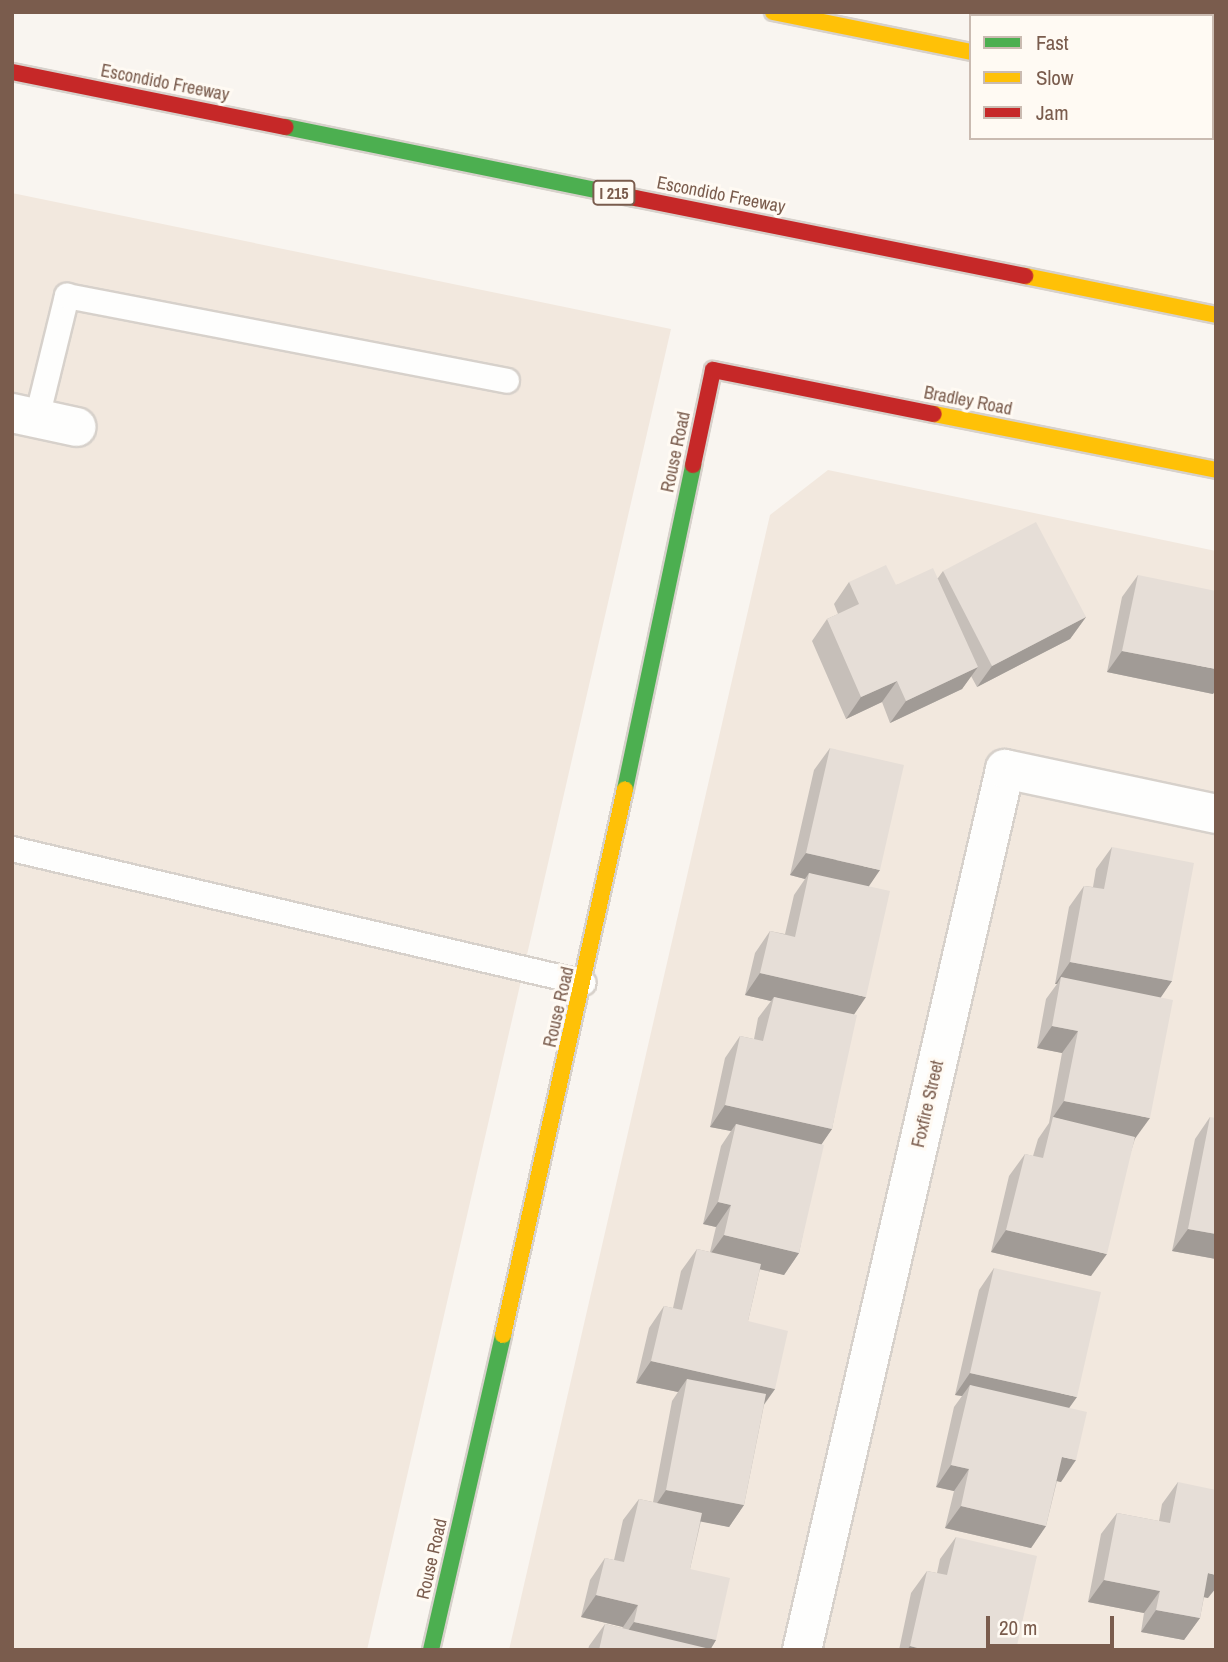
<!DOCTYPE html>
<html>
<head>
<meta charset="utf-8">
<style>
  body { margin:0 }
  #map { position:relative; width:1228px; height:1662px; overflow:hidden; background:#f9f5f0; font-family:"Archivo Narrow",sans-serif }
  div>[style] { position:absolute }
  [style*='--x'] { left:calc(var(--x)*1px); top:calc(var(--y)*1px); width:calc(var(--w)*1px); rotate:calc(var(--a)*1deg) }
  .residential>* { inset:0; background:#f2e8de }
  .roads { filter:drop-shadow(2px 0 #d7d1cb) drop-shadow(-2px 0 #d7d1cb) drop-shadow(0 2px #d7d1cb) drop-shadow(0 -2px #d7d1cb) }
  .lane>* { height:24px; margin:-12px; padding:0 12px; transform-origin:12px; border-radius:12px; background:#fefefd }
  .street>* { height:38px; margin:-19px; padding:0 19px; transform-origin:19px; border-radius:19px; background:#fefefd }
  .fast>* { height:16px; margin:-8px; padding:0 8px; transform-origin:8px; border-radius:8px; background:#4caf50 }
  .slow>* { height:16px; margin:-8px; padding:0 8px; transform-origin:8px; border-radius:8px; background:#ffc107 }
  .jam>* { height:16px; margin:-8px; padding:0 8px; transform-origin:8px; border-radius:8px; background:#c62828 }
  .wall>* { inset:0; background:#c6bfb9 }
  .shaded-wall>* { inset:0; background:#a19b96 }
  .building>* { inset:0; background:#e6ded7 }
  span { translate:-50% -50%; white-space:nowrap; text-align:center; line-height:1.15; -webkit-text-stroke:6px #fffaf3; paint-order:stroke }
  .shield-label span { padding:2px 5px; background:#fffaf3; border:2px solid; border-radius:5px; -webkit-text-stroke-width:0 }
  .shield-label { font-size:16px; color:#7a5c4d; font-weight:700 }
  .street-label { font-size:18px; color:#7a5c4d }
  .frame { position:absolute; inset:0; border:14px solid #7a5c4d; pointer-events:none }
  .legend { position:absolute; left:969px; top:14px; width:245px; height:126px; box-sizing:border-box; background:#fffaf3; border:2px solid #cabbb1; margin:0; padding:9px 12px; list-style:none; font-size:21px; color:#7a5c4d }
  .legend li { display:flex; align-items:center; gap:14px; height:35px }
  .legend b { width:35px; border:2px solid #cabbb1 }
  .scale { position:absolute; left:986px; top:1616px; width:128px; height:32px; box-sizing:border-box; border:4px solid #7a5c4d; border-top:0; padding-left:9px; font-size:21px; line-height:24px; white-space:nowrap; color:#7a5c4d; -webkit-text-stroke:5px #fffaf3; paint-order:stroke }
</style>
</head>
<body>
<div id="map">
  <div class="residential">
    <div style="clip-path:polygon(12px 193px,671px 329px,367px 1650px,12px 1650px)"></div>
    <div style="clip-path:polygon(828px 470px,1216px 551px,1216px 1650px,509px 1650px,770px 515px)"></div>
  </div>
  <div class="roads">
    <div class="lane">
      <div style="--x:37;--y:418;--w:126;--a:-76.2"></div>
      <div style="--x:67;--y:296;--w:448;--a:10.9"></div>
      <div style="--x:12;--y:849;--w:587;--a:13.18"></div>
    </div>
    <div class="street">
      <div style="--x:12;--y:413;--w:66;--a:12.2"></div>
      <div style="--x:802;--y:1650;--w:904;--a:-77.02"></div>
      <div style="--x:1005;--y:769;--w:216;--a:12"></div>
    </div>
    <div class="fast">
      <div style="--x:286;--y:127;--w:356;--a:11.5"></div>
      <div style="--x:625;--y:789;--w:331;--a:-78.1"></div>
      <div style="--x:431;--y:1650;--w:323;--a:-77.1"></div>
    </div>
    <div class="slow">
      <div style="--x:773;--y:12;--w:202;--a:11.4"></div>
      <div style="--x:1025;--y:276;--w:195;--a:11.5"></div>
      <div style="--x:934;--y:414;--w:288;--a:11.2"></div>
      <div style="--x:503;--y:1335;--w:559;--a:-77.4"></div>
    </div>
    <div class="jam">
      <div style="--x:12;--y:72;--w:279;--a:11.4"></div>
      <div style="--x:1212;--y:101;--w:4;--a:14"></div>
      <div style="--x:635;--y:198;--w:398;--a:11.3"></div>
      <div style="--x:693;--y:465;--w:97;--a:-78.1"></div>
      <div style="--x:713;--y:370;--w:225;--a:11.3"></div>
    </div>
  </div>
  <div class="wall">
    <div style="clip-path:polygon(943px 571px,1086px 617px,1070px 639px,977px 687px,971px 676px,962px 689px,890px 723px,882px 702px,846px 719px,812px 641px,827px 619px,838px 614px,834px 604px,849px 582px,896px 585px,938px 578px)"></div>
    <div style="clip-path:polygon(1138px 575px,1213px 694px,1107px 672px,1122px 597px)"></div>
    <div style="clip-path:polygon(830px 748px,869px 886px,854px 1014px,832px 1129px,821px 1144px,799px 1253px,784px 1275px,760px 1269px,748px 1321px,775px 1389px,764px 1405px,744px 1505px,729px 1527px,701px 1521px,690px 1569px,716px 1640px,710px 1650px,588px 1650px,589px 1646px,605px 1624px,622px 1628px,623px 1627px,581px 1617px,590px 1580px,605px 1558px,614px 1560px,623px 1520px,639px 1499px,653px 1502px,672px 1401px,678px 1392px,636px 1383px,649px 1328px,664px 1306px,673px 1308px,681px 1271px,697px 1249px,710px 1252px,716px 1227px,703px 1224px,721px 1146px,731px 1131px,710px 1127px,725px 1058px,740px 1036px,754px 1039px,758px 1018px,771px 1001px,745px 995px,755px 953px,770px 931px,785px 934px,794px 895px,805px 879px,790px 875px,814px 770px)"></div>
    <div style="clip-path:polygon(1112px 847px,1172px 981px,1160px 997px,1135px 1139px,1091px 1276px,991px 1252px,1009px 1176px,1025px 1154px,1033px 1156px,1038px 1139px,1049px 1123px,1062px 1053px,1037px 1048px,1046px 999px,1057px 984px,1055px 984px,1069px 907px,1084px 886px,1093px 887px,1096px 869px)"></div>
    <div style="clip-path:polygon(1210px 1117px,1216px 1259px,1172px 1251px,1195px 1139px)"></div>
    <div style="clip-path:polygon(994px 1268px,1069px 1408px,1061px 1482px,1057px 1481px,1046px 1526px,1031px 1548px,945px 1528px,954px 1491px,936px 1487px,954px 1407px,962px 1396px,955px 1395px,979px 1290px)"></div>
    <div style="clip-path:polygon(1178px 1482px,1208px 1598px,1204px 1597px,1200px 1618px,1184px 1640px,1141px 1632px,1144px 1613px,1088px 1602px,1101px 1534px,1117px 1513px,1159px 1521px,1162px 1504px)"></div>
    <div style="clip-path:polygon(956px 1537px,1016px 1650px,899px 1650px,911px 1593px,927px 1571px,937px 1573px,940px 1559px)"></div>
  </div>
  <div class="shaded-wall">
    <div style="clip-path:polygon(1086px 617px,1070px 639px,977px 687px,992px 666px)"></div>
    <div style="clip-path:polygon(1122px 651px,1216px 669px,1216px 690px,1213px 694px,1107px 672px)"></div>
    <div style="clip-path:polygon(978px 667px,962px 689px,890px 723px,906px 701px)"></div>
    <div style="clip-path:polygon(897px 681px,882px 702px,846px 719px,861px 697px)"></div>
    <div style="clip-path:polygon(806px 853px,880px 870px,865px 892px,809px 873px,805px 879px,790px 875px)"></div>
    <div style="clip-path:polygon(1070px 962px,1172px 981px,1157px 1003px,1061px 977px,1057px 984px,1055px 984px)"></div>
    <div style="clip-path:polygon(760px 973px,866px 997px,851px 1019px,774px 997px,771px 1001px,745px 995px)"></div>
    <div style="clip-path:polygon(1052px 1026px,1078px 1031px,1062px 1053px,1037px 1048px)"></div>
    <div style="clip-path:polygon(1064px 1101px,1150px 1118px,1134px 1140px,1053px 1117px)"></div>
    <div style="clip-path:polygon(725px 1105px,832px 1129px,817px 1151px,736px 1124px,731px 1131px,710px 1127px)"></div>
    <div style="clip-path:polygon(718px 1202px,731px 1205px,716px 1227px,703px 1224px)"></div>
    <div style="clip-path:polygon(1188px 1229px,1216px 1234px,1216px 1259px,1172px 1251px)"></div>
    <div style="clip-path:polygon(1006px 1230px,1107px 1254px,1091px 1276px,991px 1252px)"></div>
    <div style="clip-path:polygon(724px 1235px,799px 1253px,784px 1275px,708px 1257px)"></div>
    <div style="clip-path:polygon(651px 1361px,775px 1389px,759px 1411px,687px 1379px,678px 1392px,636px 1383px)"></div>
    <div style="clip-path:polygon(970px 1373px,1077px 1397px,1062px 1418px,970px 1385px,962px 1396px,955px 1395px)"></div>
    <div style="clip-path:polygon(1062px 1457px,1076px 1460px,1061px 1482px,1047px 1479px)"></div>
    <div style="clip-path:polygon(951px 1465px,969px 1469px,954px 1491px,936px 1487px)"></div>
    <div style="clip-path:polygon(666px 1490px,744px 1505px,729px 1527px,651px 1512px)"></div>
    <div style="clip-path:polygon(961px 1506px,1046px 1526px,1031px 1548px,945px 1528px)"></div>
    <div style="clip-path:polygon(1208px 1573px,1216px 1575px,1216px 1588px,1208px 1598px,1193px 1595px)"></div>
    <div style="clip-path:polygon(1104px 1580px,1160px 1591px,1144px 1613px,1088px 1602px)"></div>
    <div style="clip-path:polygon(596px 1595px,638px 1605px,623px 1627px,581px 1617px)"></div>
    <div style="clip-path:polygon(1156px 1610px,1200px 1618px,1184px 1640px,1141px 1632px)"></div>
    <div style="clip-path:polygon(634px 1622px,716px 1640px,710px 1650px,619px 1644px)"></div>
    <div style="clip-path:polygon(910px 1646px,925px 1650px,907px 1650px)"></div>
  </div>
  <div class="building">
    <div style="clip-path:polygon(1036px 522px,1086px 617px,992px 666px,943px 571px)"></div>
    <div style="clip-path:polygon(886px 565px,896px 585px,933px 568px,978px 667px,906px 701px,897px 681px,861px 697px,827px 619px,859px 604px,849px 582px)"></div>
    <div style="clip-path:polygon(1138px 575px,1216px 591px,1216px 669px,1122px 651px)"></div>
    <div style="clip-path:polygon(830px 748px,904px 765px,880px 870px,806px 853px)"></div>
    <div style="clip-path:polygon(1112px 847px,1194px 863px,1172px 981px,1070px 962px,1084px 886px,1104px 889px)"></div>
    <div style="clip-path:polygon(809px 873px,890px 891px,866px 997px,760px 973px,770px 931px,795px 937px)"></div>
    <div style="clip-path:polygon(1061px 977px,1173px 1000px,1150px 1118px,1064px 1101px,1078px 1031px,1052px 1026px)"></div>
    <div style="clip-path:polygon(774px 997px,857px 1015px,832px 1129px,725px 1105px,740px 1036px,763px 1041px)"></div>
    <div style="clip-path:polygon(1053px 1117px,1135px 1137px,1107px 1254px,1006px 1230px,1025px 1154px,1043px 1158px)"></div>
    <div style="clip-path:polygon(1210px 1117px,1216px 1118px,1216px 1234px,1188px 1229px)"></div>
    <div style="clip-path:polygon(736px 1124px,824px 1145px,799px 1253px,724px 1235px,731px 1205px,718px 1202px)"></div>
    <div style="clip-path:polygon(697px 1249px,761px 1264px,748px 1321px,788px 1331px,775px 1389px,651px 1361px,664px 1306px,682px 1310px)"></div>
    <div style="clip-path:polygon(994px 1268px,1101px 1292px,1077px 1397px,970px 1373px)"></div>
    <div style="clip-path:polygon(687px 1379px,766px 1394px,744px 1505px,666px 1490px)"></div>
    <div style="clip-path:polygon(970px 1385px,1087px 1412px,1076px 1460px,1062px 1457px,1046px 1526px,961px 1506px,969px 1469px,951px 1465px)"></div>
    <div style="clip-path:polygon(1178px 1482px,1216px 1490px,1216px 1575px,1208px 1573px,1200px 1618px,1156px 1610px,1160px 1591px,1104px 1580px,1117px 1513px,1170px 1523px)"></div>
    <div style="clip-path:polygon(639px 1499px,702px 1513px,690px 1569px,730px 1578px,716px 1640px,634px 1622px,638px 1605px,596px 1595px,605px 1558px,624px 1562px)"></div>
    <div style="clip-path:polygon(956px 1537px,1037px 1556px,1016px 1650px,925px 1650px,910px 1646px,927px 1571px,947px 1575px)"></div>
    <div style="clip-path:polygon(605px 1624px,710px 1649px,599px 1650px)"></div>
  </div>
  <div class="shield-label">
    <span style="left:614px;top:193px">I 215</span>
  </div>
  <div class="street-label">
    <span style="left:165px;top:83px;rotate:11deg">Escondido Freeway</span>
    <span style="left:721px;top:195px;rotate:11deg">Escondido Freeway</span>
    <span style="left:968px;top:401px;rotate:11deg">Bradley Road</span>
    <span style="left:676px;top:452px;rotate:-78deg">Rouse Road</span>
    <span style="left:559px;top:1007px;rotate:-77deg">Rouse Road</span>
    <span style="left:928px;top:1104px;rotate:-77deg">Foxfire Street</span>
    <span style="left:432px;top:1559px;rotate:-77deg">Rouse Road</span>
  </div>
  <div class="frame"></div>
  <ul class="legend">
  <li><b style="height:9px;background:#4caf50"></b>Fast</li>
  <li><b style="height:9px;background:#ffc107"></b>Slow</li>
  <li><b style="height:9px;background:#c62828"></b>Jam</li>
  </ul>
  <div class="scale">20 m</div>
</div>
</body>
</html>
